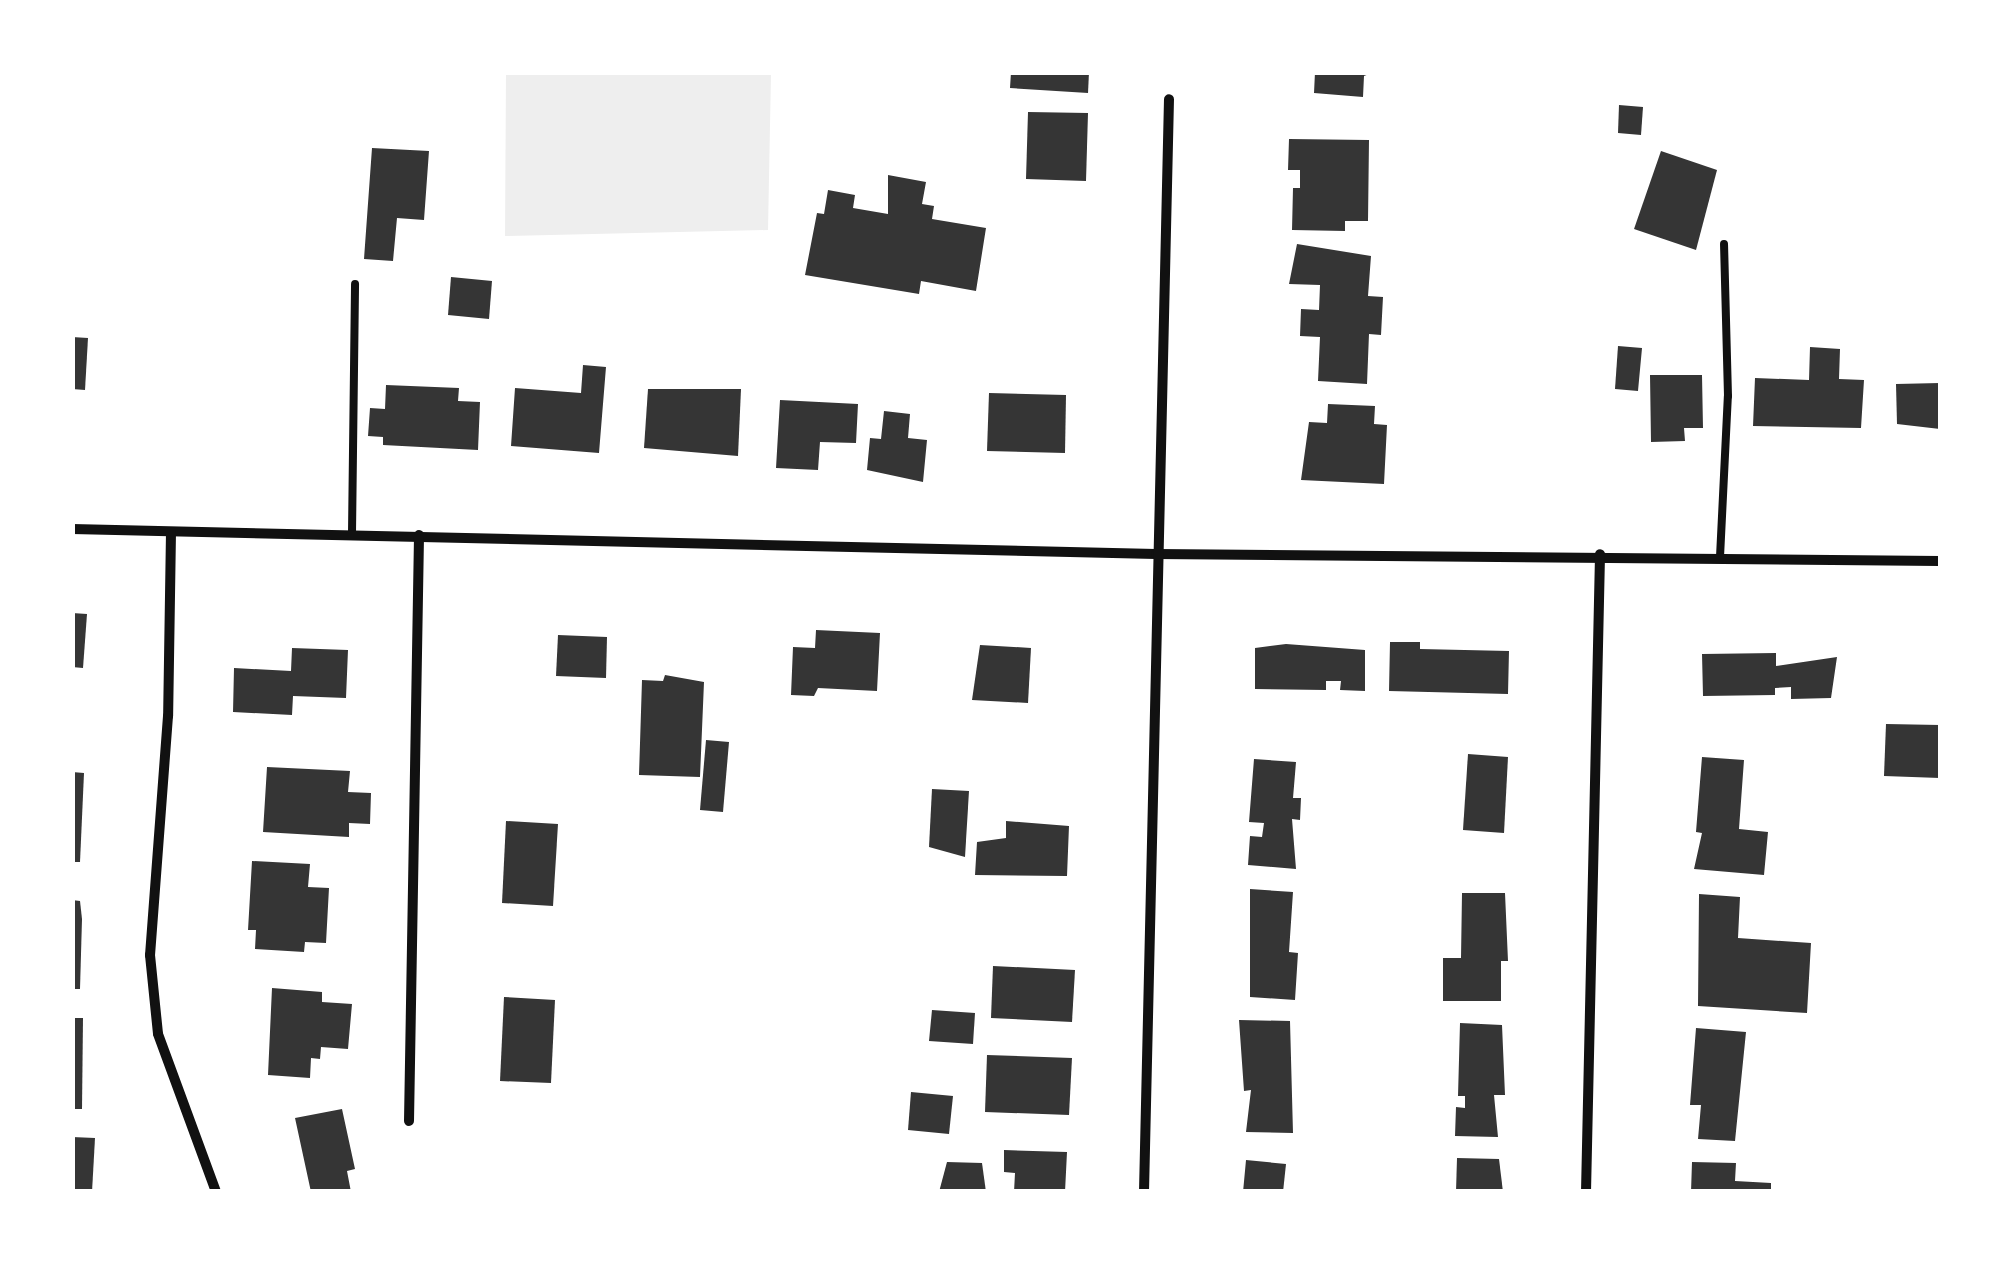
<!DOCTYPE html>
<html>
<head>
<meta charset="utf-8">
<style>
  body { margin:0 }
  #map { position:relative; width:2013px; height:1264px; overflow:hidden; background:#fff; font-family:"Exo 2",sans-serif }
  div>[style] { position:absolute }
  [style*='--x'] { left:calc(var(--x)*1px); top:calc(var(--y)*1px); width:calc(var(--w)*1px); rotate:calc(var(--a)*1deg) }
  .green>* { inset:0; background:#eee }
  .building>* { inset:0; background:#353535 }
  .service>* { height:8px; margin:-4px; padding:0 4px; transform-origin:4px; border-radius:4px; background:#111 }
  .minor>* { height:10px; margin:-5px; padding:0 5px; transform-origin:5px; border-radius:5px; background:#111 }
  span { translate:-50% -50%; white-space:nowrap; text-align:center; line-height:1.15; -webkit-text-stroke:10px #fff; paint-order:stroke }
  .frame { position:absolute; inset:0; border:75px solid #fff; pointer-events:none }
</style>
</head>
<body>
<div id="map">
  <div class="green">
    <div style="clip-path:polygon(506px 73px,771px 73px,768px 230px,505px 236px)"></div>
  </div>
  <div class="building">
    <div style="clip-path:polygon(1011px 72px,1089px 72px,1088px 93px,1010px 88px)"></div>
    <div style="clip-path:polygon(1315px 72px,1374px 72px,1364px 76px,1363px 97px,1314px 93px)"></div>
    <div style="clip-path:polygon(1619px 105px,1643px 107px,1641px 135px,1618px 133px)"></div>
    <div style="clip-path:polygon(1028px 112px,1088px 113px,1086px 181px,1026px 179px)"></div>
    <div style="clip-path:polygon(1289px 139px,1369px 140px,1368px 221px,1345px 221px,1345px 231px,1292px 230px,1293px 188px,1300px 188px,1300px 170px,1288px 170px)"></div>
    <div style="clip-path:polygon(372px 148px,429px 151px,424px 220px,397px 218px,393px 261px,364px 259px)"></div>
    <div style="clip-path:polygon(1661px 151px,1717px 170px,1696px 250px,1634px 229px)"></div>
    <div style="clip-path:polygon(888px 175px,926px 182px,922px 204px,934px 206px,932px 219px,986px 228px,976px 291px,921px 281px,919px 294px,805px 275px,817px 213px,824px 214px,828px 190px,855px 195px,853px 208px,888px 214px)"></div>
    <div style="clip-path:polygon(1297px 244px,1371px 256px,1368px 296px,1383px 297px,1381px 335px,1369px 334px,1367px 384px,1318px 381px,1320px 337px,1300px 336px,1301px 309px,1319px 310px,1320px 285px,1289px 284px)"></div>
    <div style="clip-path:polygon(451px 277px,492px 281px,489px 319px,448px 315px)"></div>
    <div style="clip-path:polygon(72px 337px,88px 338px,85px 390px,72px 389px)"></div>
    <div style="clip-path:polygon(1618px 346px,1642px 348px,1638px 391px,1615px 389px)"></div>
    <div style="clip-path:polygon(1810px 347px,1840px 349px,1839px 379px,1864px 380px,1861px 428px,1753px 426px,1755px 378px,1809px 380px)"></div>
    <div style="clip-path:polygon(583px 365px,606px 367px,599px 453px,511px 446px,515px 388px,581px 393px)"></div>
    <div style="clip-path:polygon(1650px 375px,1702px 375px,1703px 428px,1684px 428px,1685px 441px,1651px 442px)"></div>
    <div style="clip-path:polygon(1940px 383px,1940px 429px,1897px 424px,1896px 384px)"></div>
    <div style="clip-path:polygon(386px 385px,459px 388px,458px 401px,480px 402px,478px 450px,383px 445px,383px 437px,368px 436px,370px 408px,385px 409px)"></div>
    <div style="clip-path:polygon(648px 389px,741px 389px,738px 456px,644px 448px)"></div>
    <div style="clip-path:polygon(989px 393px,1066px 395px,1065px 453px,987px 451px)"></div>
    <div style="clip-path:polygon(780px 400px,858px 404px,856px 443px,820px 442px,818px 470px,776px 468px)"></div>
    <div style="clip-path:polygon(1328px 404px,1375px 406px,1374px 424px,1387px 425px,1384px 484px,1301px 480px,1309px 422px,1327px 423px)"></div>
    <div style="clip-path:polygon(884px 411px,910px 414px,908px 438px,927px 440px,923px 482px,867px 470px,870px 438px,881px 439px)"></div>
    <div style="clip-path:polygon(72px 613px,87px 614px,83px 668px,72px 667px)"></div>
    <div style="clip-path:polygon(816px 630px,880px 633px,877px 691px,818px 688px,814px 696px,791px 695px,793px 647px,815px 648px)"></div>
    <div style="clip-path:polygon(558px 635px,607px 637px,606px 678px,556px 676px)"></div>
    <div style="clip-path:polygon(1390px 642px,1420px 642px,1420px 649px,1509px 651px,1508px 694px,1389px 691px)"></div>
    <div style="clip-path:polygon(1286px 644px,1365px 650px,1365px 691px,1340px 690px,1341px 681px,1326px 681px,1326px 690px,1255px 689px,1255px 648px)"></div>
    <div style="clip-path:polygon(980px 645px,1031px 648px,1028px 703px,972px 700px)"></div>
    <div style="clip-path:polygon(292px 648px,348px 650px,346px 698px,293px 696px,292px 715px,233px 712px,234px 668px,291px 671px)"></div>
    <div style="clip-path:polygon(1776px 653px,1776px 666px,1837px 657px,1831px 698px,1791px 699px,1791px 687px,1775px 688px,1775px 695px,1703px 696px,1702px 654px)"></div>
    <div style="clip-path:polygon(665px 675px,704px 682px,700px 777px,639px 775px,642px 680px,663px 681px)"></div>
    <div style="clip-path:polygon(1886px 724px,1940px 725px,1940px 778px,1884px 776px)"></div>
    <div style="clip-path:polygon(706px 740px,729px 742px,723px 812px,700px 810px)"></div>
    <div style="clip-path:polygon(1468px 754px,1508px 757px,1504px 833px,1463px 830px)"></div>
    <div style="clip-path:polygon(1702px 757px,1744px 760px,1739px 829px,1768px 832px,1764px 875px,1694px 869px,1702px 833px,1696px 832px)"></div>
    <div style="clip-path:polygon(1254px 759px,1296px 762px,1293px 798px,1301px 798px,1300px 820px,1292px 819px,1296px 869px,1248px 865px,1250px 836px,1262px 837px,1264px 823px,1249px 822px)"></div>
    <div style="clip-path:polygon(267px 767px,350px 771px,348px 792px,371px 793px,370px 824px,349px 823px,349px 837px,263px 832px)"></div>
    <div style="clip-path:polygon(72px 772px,84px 773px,80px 862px,72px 862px)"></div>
    <div style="clip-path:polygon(932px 789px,969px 791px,965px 857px,929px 847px)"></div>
    <div style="clip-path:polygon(506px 821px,558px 824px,553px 906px,502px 903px)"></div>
    <div style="clip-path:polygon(1006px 821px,1069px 826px,1067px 876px,975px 875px,977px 842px,1006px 838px)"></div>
    <div style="clip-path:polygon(252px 861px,310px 864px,308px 887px,329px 888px,326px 943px,305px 942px,304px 952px,255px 949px,256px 930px,248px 930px)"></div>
    <div style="clip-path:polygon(1250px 889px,1293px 892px,1289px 952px,1298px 953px,1295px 1000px,1250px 997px)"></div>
    <div style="clip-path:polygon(1462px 893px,1505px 893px,1508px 961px,1501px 961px,1501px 1001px,1443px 1001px,1443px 958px,1461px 958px)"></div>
    <div style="clip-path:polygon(1699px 894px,1740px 897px,1738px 938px,1811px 943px,1807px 1013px,1698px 1006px)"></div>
    <div style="clip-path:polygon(72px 900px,80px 901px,82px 919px,80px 989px,72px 989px)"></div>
    <div style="clip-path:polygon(993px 966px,1075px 970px,1072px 1022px,991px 1018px)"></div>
    <div style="clip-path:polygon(272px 988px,322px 992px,322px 1002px,352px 1004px,348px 1049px,321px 1047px,320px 1059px,311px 1058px,310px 1078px,268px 1075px)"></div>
    <div style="clip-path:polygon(504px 997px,555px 1000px,551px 1083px,500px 1081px)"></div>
    <div style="clip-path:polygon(932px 1010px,975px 1013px,973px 1044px,929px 1041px)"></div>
    <div style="clip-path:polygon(72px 1018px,83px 1018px,82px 1109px,72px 1109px)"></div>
    <div style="clip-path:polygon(1239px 1020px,1290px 1021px,1293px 1133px,1246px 1132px,1251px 1090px,1244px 1091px)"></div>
    <div style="clip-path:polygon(1460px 1023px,1502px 1025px,1505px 1095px,1494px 1095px,1498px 1137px,1455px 1136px,1456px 1107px,1465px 1108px,1465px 1096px,1458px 1096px)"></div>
    <div style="clip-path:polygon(1696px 1028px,1746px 1032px,1735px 1141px,1698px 1139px,1701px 1105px,1690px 1105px)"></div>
    <div style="clip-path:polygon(987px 1055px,1072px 1058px,1069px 1115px,985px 1112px)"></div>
    <div style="clip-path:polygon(911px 1092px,953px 1096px,949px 1134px,908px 1130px)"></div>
    <div style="clip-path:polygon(342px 1109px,355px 1169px,347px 1171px,351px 1192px,311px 1192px,295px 1118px)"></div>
    <div style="clip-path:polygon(72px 1137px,95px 1138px,92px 1192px,72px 1192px)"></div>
    <div style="clip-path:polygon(1004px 1150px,1067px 1152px,1065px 1192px,1014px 1192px,1015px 1173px,1004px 1172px)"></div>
    <div style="clip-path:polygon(1457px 1158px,1499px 1159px,1503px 1192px,1456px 1192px)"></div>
    <div style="clip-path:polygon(1246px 1160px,1286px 1164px,1283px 1192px,1243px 1192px)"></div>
    <div style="clip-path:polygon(947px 1162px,982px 1163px,986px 1192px,939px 1192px)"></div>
    <div style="clip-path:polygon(1692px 1162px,1736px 1163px,1735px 1181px,1771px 1183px,1771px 1192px,1691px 1192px)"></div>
  </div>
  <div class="service">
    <div style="--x:352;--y:533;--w:249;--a:-89.3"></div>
    <div style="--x:1720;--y:557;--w:161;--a:-87.2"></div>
    <div style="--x:1728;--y:396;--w:152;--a:-91.5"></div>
  </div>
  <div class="minor">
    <div style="--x:72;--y:529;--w:1084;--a:1.32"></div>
    <div style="--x:1156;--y:554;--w:784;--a:0.51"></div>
    <div style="--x:171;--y:532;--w:184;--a:90.9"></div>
    <div style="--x:168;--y:716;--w:240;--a:94.3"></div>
    <div style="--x:150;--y:955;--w:79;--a:84.2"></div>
    <div style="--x:158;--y:1034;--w:168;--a:69.8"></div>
    <div style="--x:409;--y:1121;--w:586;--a:-89.02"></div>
    <div style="--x:1144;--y:1192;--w:1093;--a:-88.69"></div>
    <div style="--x:1586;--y:1192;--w:638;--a:-88.74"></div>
  </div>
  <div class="frame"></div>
</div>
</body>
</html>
